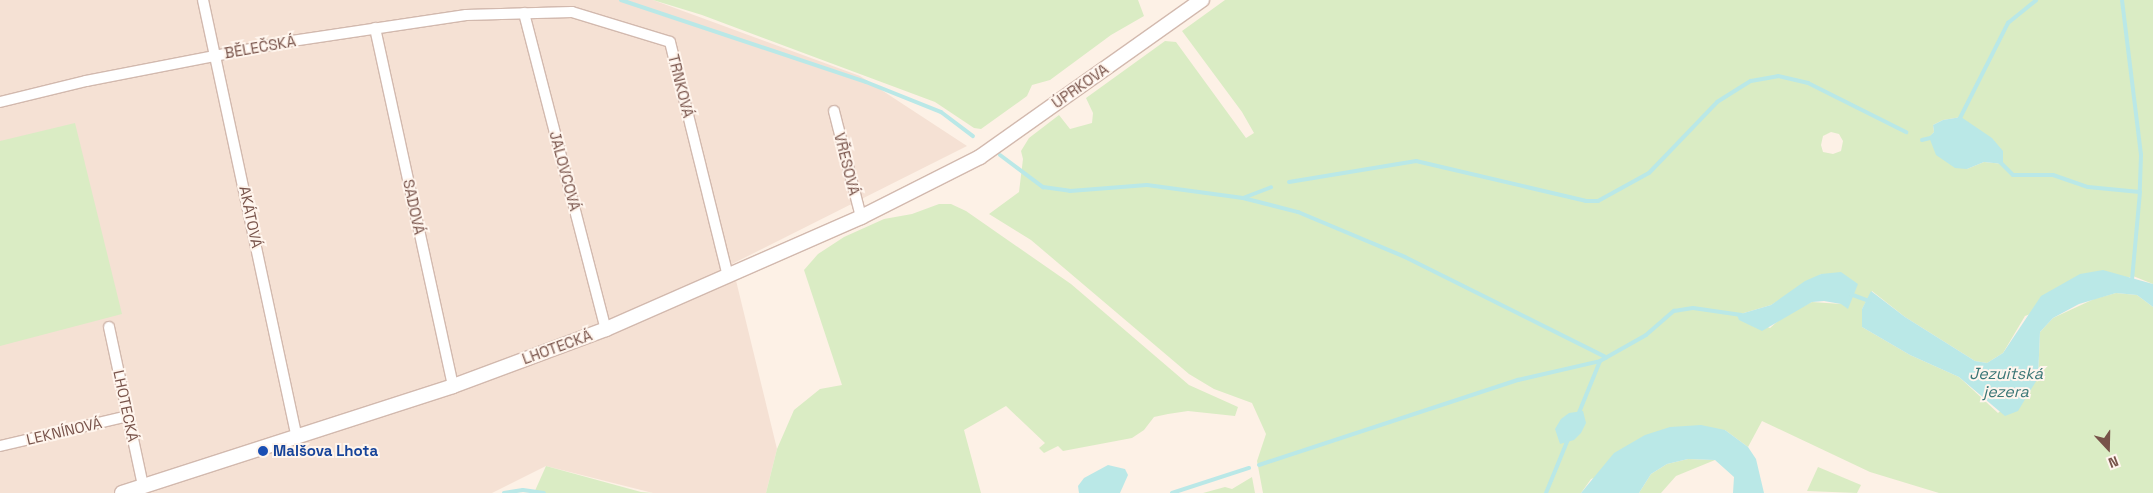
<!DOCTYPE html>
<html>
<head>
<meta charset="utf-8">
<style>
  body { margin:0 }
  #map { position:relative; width:2153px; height:493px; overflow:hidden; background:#fdf1e6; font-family:"Space Grotesk",sans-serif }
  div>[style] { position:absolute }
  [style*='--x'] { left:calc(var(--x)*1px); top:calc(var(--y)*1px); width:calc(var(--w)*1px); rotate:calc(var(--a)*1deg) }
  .residential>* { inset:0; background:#f5e1d4 }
  .green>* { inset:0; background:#daecc4 }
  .water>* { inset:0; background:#bae8e7 }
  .stream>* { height:4px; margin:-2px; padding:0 2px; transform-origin:2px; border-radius:2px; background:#bae8e7 }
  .roads { filter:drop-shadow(1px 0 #d2b9ae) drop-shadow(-1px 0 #d2b9ae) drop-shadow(0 1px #d2b9ae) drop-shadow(0 -1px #d2b9ae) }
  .minor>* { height:10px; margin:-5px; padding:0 5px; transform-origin:5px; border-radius:5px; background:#fff }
  .tertiary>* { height:14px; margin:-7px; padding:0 7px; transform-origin:7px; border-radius:7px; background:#fff }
  .dots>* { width:14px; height:14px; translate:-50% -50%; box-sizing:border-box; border:2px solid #fff5ed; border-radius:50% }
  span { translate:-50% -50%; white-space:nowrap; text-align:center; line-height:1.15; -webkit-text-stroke:4px #fff5ed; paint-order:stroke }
  .street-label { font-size:15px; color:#78534a }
  .transit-label { font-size:15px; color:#164399; font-weight:700 }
  .left { translate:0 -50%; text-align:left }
  .water-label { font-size:16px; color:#3a7676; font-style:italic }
  .north { position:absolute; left:2083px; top:423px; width:50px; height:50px; -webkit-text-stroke:4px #fff5ed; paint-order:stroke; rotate:159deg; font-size:14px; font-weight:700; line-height:20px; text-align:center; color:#78534a }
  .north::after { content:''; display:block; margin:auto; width:18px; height:22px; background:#78534a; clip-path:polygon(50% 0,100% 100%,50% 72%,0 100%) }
</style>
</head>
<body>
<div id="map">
  <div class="residential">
    <div style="clip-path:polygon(0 0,653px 0,860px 76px,967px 146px,732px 264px,777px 449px,766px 493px,653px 493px,546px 466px,492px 493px,0 493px)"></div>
  </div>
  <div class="green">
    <div style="clip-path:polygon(653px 0,1138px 0,1144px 16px,1111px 35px,1050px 80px,1032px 85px,1027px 96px,981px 129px,974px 128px,935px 102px,702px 15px)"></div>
    <div style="clip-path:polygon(evenodd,1225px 0,2153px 0,2153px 284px,2133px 276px,2025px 316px,2003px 353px,1987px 363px,1975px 361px,1905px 317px,1872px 291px,1862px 309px,1862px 327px,1910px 355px,1959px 377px,1998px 413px,2038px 378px,2040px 332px,2053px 318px,2094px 299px,2116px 293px,2137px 295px,2153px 307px,2153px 493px,1939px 493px,1870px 472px,1762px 421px,1748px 447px,1725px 430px,1591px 479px,1581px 493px,1263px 493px,1257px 461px,1266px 434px,1252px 403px,1214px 389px,1189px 374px,1031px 240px,989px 214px,1019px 192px,1023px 159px,1021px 151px,1029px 138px,1059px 115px,1070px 129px,1092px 123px,1093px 113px,1086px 98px,1165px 41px,1176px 42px,1246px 138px,1254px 133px,1242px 112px,1182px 31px,1225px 0,1961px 117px,2003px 164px,1984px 162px,1967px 169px,1929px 138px,1934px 132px,1933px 125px,1943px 120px,1961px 117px,1225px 0,1831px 132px,1839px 134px,1843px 141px,1841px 151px,1833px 154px,1823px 152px,1821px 145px,1823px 136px,1831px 132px,1225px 0,1821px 274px,1841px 304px,1812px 302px,1786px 314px,1770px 328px,1737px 315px,1771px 305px,1821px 274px)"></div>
    <div style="clip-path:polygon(75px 123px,122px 314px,0 346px,0 141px)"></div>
    <div style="clip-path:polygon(939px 204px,951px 204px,966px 211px,1071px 284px,1189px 385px,1238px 407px,1235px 416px,1188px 411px,1168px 414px,1154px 417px,1144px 430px,1132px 438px,1063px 451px,1058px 446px,1044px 453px,1039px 448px,1045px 443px,1006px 406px,964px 430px,981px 493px,766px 493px,777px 449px,794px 410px,820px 389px,842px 385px,804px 270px,818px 254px,844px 237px,884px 219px,912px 214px)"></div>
    <div style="clip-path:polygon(1688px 459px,1715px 460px,1676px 476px,1661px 493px,1639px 493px,1651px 474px,1667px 464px)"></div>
    <div style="clip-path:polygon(546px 466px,641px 492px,653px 493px,534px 493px)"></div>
    <div style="clip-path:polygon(1818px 467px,1861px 485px,1857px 493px,1807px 491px)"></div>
    <div style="clip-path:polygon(1252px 477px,1255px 493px,1203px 493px,1225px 487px,1232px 489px)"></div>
  </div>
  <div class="water">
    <div style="clip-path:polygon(1961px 117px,1992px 138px,2003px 151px,2003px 164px,1984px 162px,1967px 169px,1955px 168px,1936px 155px,1929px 137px,1934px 132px,1933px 125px,1943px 120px)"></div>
    <div style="clip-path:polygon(2103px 270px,2153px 284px,2153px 307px,2137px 295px,2116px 293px,2079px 304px,2053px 318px,2040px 332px,2038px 378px,2018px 411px,2005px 416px,1959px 377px,1910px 355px,1862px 327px,1862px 309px,1871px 291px,1905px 317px,1975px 361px,1987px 363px,2003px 353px,2041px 296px,2080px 274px)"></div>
    <div style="clip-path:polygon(1841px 272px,1858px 284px,1848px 309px,1841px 304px,1824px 301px,1812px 302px,1762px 331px,1739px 320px,1737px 315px,1771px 305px,1805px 281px,1821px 274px)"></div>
    <div style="clip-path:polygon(1583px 411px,1586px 423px,1581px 433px,1574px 440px,1560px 444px,1555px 429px,1561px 419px,1569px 413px)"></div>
    <div style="clip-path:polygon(1701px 425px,1725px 430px,1748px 447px,1756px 459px,1764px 493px,1733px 493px,1734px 477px,1715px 460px,1688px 459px,1667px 464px,1651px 474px,1639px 493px,1581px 493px,1614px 453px,1645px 435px,1670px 427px)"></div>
    <div style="clip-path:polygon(1108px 465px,1125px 469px,1128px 475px,1120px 493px,1079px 493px,1078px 486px,1084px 478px)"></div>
  </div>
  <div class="stream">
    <div style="--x:621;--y:0;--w:258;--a:18.5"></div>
    <div style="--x:866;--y:82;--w:81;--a:21.8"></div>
    <div style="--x:941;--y:112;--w:40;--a:37"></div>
    <div style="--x:2122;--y:0;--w:156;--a:83"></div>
    <div style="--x:2141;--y:155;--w:37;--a:92"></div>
    <div style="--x:1959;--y:120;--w:109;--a:-63.2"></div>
    <div style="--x:2008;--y:23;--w:36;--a:-39"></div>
    <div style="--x:1922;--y:140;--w:12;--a:-14"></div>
    <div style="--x:1000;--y:155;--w:54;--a:36.7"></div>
    <div style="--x:1043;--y:187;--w:27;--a:8"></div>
    <div style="--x:1070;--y:191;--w:77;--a:-4.5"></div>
    <div style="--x:1147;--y:185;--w:97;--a:7.7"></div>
    <div style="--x:1243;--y:198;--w:57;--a:14.3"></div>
    <div style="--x:1298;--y:212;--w:116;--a:22.8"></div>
    <div style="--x:1405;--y:257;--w:225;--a:26.5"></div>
    <div style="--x:2000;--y:162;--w:18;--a:45"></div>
    <div style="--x:2013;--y:175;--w:40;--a:0"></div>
    <div style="--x:2053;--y:175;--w:37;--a:19"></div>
    <div style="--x:2088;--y:187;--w:52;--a:5.5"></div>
    <div style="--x:2140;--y:192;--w:88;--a:95.2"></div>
    <div style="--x:1289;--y:182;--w:129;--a:-9.4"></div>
    <div style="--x:1416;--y:161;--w:175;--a:13.2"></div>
    <div style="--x:1586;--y:201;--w:12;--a:0"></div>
    <div style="--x:1598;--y:201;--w:58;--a:-28.8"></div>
    <div style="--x:1649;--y:173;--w:98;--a:-46.2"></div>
    <div style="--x:1717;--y:102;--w:40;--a:-32"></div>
    <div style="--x:1751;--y:81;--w:27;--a:-10"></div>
    <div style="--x:1778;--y:76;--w:31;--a:13"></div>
    <div style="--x:1808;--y:83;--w:110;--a:26.6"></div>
    <div style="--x:1243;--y:198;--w:30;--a:-21"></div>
    <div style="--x:1850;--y:294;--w:20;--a:20"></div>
    <div style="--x:1578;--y:415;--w:58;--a:-67.8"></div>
    <div style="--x:1259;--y:465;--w:273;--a:-18.2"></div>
    <div style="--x:1518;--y:380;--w:84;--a:-13"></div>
    <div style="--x:1600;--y:361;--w:53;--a:-29.5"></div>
    <div style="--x:1646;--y:335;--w:37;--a:-41"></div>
    <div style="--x:1674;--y:311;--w:19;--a:-9"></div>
    <div style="--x:1693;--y:308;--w:49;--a:8.1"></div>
    <div style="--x:504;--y:493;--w:19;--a:-9"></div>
    <div style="--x:523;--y:490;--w:21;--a:8"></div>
    <div style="--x:1172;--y:493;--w:81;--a:-18"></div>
    <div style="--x:1546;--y:493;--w:61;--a:-67.7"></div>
  </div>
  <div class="roads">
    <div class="minor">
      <div style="--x:203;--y:0;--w:444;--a:77.9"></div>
      <div style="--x:524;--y:13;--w:326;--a:75.5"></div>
      <div style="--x:375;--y:28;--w:366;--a:77.7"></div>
      <div style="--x:0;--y:102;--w:89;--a:-13.7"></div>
      <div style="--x:86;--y:81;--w:210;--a:-11"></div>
      <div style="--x:292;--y:41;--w:176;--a:-8.5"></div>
      <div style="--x:466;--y:15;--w:106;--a:-1.6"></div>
      <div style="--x:572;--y:12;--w:102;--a:17"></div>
      <div style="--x:670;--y:42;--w:241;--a:76.1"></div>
      <div style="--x:834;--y:111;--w:109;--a:75.7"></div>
      <div style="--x:109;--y:327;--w:162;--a:77.9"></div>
      <div style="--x:0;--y:446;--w:131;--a:-13.2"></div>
    </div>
    <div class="tertiary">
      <div style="--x:122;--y:493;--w:348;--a:-17.9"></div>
      <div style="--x:453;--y:386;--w:163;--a:-20.4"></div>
      <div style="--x:606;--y:329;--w:279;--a:-23.7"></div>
      <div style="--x:861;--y:217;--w:133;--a:-26.8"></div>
      <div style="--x:980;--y:157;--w:272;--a:-35.3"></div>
    </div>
  </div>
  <div class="dots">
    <div style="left:263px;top:451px;background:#1a4fb4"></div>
  </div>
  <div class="street-label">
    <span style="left:260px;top:47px;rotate:-10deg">BĚLEČSKÁ</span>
    <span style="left:681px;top:86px;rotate:76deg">TRNKOVÁ</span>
    <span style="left:1080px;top:86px;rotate:-35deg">ÚPRKOVA</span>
    <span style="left:847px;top:164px;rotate:76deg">VŘESOVÁ</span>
    <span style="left:565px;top:171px;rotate:75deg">JALOVCOVÁ</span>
    <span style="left:414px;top:207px;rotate:78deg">SADOVÁ</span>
    <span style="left:251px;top:217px;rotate:78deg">AKÁTOVÁ</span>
    <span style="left:557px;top:347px;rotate:-20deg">LHOTECKÁ</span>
    <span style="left:126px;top:406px;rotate:78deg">LHOTECKÁ</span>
    <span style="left:64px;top:431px;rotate:-13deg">LEKNÍNOVÁ</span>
  </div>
  <div class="transit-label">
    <span class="left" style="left:273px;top:451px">Malšova Lhota</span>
  </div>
  <div class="water-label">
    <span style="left:2006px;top:383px">Jezuitská<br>jezera</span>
  </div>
  <div class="north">N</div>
</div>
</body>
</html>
